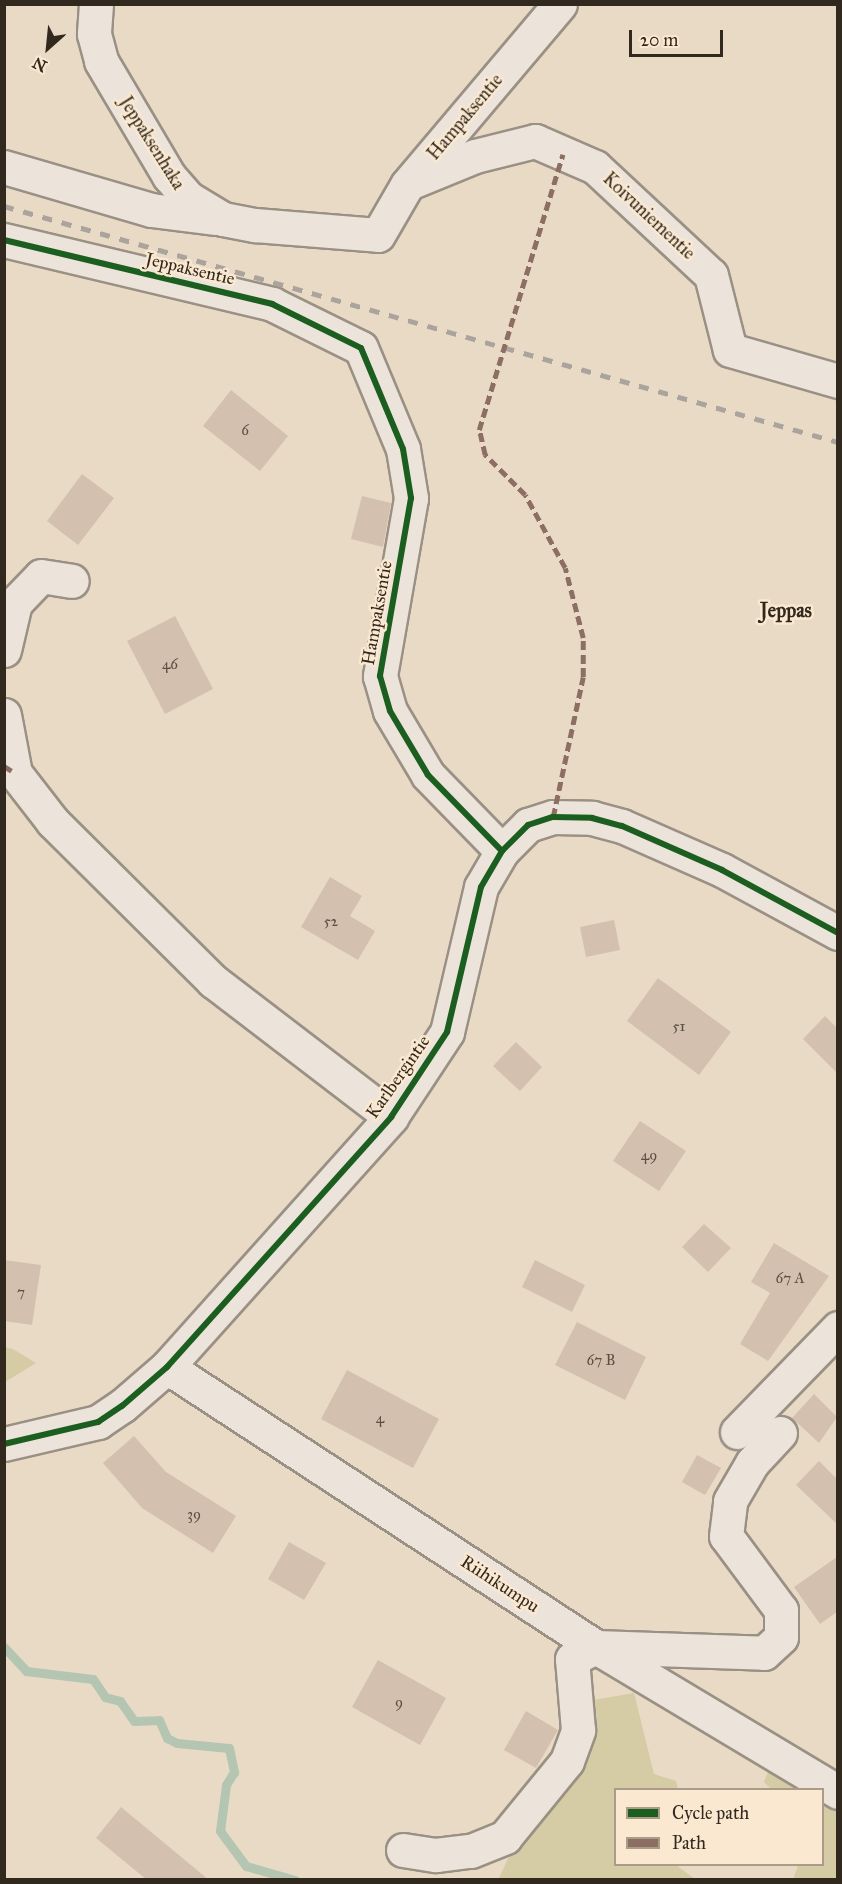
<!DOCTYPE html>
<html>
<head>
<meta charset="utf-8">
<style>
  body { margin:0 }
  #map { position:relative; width:842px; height:1884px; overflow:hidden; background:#e9dac6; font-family:"IM FELL Great Primer",serif }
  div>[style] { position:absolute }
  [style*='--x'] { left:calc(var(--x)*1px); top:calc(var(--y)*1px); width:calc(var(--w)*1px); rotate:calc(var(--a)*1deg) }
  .green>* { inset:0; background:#d5cba5 }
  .stream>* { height:9px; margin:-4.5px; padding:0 4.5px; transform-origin:4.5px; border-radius:4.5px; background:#b4c5b2 }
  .building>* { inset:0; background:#d3c0ae }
  .roads { filter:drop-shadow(2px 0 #9a9084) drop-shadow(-2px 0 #9a9084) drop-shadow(0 2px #9a9084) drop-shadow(0 -2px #9a9084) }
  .minor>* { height:33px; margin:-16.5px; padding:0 16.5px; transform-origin:16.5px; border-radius:16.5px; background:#ece4da }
  .rail>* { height:4.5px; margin-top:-2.25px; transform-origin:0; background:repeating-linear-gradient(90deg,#aaa49c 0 10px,transparent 0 20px) }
  .quiet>* { height:4.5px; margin-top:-2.25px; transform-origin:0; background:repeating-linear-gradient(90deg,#8d6e63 0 9px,transparent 0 13.5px) }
  .cycleway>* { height:6px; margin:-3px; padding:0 3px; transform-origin:3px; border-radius:3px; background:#1b5e20 }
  span { translate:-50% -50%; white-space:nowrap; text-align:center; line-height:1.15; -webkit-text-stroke:5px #fae8d1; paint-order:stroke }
  .number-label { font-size:15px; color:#5a4f42 }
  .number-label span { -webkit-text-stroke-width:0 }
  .street-label { font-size:18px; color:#32291e }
  .neighbourhood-label { font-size:20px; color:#32291e; font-weight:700 }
  .frame { position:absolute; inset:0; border:6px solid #32291e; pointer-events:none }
  .legend { position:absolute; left:614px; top:1788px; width:210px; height:78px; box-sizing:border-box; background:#fae8d1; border:2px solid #aa9c89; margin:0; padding:8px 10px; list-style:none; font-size:18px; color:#32291e }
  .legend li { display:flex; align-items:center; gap:12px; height:30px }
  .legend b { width:30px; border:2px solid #aa9c89 }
  .north { position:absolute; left:18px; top:18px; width:60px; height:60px; -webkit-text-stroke:4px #fae8d1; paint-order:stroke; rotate:207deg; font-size:16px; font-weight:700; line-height:24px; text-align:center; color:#32291e }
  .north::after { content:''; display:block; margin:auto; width:21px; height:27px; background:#32291e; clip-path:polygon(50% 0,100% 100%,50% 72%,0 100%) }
  .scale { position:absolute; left:629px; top:30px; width:94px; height:27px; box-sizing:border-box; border:3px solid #32291e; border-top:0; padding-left:8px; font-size:18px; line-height:21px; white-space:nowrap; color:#32291e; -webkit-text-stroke:4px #fae8d1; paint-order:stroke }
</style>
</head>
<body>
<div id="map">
  <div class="green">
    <div style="clip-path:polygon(5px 1347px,13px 1349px,36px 1363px,5px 1382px)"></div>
    <div style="clip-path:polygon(634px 1693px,654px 1774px,676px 1781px,678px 1789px,616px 1790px,616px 1864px,676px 1865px,695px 1879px,498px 1880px,582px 1702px)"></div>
    <div style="clip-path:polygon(770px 1767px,810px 1789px,771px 1789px,764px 1782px)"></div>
    <div style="clip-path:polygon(823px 1797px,837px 1805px,837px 1879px,793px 1880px,798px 1865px,822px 1864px)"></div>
  </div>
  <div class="stream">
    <div style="--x:4;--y:1647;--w:33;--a:47"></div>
    <div style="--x:26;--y:1671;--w:67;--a:6.8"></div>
    <div style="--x:93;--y:1679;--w:22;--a:56"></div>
    <div style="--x:105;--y:1697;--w:16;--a:15"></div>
    <div style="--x:120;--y:1701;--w:24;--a:55"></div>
    <div style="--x:134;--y:1721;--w:25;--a:-2"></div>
    <div style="--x:159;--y:1720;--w:20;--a:66"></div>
    <div style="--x:167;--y:1738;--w:11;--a:27"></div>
    <div style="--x:177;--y:1743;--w:52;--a:5.5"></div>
    <div style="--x:229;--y:1748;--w:25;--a:78"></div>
    <div style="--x:234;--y:1772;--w:15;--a:122"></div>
    <div style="--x:226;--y:1785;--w:46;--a:97.4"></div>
    <div style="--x:220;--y:1831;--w:44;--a:53.4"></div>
    <div style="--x:246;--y:1866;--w:51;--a:15.9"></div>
  </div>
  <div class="building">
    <div style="clip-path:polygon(231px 390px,288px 436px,260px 471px,203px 426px)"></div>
    <div style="clip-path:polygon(82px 474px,114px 498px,78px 545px,47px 521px)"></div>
    <div style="clip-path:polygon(362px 496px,391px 503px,383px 547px,351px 539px)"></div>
    <div style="clip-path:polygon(175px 616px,213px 689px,165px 714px,127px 641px)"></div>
    <div style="clip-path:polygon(330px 877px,362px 896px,350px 916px,375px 931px,358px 960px,301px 927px)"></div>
    <div style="clip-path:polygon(614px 920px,620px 950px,586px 957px,580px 927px)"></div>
    <div style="clip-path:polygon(658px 978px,731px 1032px,699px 1075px,627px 1021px)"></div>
    <div style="clip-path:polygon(825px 1016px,837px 1028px,837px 1073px,803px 1039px)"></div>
    <div style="clip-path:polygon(516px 1042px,542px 1067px,520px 1091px,493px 1066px)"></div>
    <div style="clip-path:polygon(640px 1121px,686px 1151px,659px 1191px,613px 1161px)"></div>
    <div style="clip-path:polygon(704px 1224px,731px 1248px,708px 1272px,682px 1247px)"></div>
    <div style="clip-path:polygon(774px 1243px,829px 1276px,768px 1361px,740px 1344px,770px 1293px,751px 1282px)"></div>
    <div style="clip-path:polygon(4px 1260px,41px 1265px,32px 1325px,4px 1321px)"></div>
    <div style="clip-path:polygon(535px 1260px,585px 1285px,572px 1312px,522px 1287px)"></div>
    <div style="clip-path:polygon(577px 1322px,646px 1357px,625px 1400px,555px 1365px)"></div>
    <div style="clip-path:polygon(347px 1370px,439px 1419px,413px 1468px,321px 1419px)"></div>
    <div style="clip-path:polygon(814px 1394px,837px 1417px,819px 1443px,792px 1418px)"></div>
    <div style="clip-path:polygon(134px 1436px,166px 1472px,236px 1516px,213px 1553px,142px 1508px,103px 1463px)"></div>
    <div style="clip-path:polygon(697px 1455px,721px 1468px,705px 1495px,682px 1482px)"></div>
    <div style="clip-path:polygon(819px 1461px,837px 1479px,837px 1524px,796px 1485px)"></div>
    <div style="clip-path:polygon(289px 1542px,326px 1563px,304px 1600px,268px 1579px)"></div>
    <div style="clip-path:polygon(837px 1557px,837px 1612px,820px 1624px,794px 1587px)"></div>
    <div style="clip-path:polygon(378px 1660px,446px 1698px,420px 1745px,352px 1707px)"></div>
    <div style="clip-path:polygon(526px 1711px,558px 1730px,536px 1768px,504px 1750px)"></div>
    <div style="clip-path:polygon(121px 1807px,209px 1880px,147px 1880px,96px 1838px)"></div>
  </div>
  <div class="roads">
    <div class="minor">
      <div style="--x:96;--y:4;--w:30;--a:94"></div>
      <div style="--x:94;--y:34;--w:28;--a:75"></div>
      <div style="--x:101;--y:61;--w:134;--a:59.4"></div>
      <div style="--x:169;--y:176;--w:29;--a:49"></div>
      <div style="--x:188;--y:198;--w:41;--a:31"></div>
      <div style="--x:223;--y:219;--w:33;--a:11"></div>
      <div style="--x:255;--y:225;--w:123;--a:4.6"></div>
      <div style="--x:378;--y:235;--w:58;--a:-59.9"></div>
      <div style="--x:407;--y:185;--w:237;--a:-49.8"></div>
      <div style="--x:4;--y:167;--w:153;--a:16.3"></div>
      <div style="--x:151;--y:210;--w:64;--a:7.1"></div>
      <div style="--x:414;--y:181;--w:66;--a:-22.3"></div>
      <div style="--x:475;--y:156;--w:62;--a:-14"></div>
      <div style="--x:535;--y:141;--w:65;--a:23.4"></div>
      <div style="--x:595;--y:167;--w:158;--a:43"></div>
      <div style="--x:711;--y:275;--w:77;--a:75.8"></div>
      <div style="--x:730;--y:350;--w:112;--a:16"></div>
      <div style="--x:4;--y:240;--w:276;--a:13.4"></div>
      <div style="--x:272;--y:304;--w:99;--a:26.3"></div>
      <div style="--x:361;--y:348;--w:109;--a:67.4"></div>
      <div style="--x:403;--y:449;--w:50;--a:80.7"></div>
      <div style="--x:411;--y:498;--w:181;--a:99.9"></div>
      <div style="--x:380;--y:676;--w:36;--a:74"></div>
      <div style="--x:390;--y:711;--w:74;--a:59.3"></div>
      <div style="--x:428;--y:775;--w:106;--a:45.8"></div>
      <div style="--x:4;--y:650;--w:48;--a:-76.8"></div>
      <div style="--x:15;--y:603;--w:37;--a:-46"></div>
      <div style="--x:41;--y:576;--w:31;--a:9"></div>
      <div style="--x:4;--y:715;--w:59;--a:79.3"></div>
      <div style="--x:15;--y:773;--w:62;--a:52.2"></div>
      <div style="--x:53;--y:822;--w:226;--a:44.8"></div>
      <div style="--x:213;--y:981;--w:224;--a:37.4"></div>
      <div style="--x:167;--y:1367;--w:512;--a:33.13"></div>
      <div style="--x:596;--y:1647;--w:282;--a:30.9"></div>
      <div style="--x:737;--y:1432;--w:145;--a:-45.8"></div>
      <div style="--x:4;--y:1444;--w:97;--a:-13.2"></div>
      <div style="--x:98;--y:1422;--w:29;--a:-34"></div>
      <div style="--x:122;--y:1406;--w:60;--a:-40.9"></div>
      <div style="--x:167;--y:1367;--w:336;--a:-48.1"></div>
      <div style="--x:391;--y:1117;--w:102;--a:-56.6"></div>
      <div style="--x:447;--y:1032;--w:149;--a:-76.8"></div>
      <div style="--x:481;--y:887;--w:42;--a:-59.7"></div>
      <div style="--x:502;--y:851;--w:37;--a:-45"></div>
      <div style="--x:528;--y:825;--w:26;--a:-18"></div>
      <div style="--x:553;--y:817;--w:39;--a:1"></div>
      <div style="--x:592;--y:818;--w:31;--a:15"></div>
      <div style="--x:622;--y:826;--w:109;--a:23.7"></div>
      <div style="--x:722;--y:870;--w:132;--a:28.5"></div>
      <div style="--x:403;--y:1850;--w:33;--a:9"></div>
      <div style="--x:436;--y:1855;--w:35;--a:-7"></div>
      <div style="--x:471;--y:1851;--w:37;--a:-22"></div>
      <div style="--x:505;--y:1837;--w:98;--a:-50.8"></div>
      <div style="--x:567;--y:1761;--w:33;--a:-70"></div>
      <div style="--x:578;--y:1730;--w:71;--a:-94.8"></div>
      <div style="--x:572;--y:1659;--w:27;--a:-27"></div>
      <div style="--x:596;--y:1647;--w:168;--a:2"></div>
      <div style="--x:764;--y:1653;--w:23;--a:-43"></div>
      <div style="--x:781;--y:1637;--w:27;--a:-90"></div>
      <div style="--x:781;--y:1610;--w:92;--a:-126.6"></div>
      <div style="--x:726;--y:1536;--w:35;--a:-83"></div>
      <div style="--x:730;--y:1501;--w:44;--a:-59.9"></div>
      <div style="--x:752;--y:1463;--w:41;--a:-47"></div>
    </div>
  </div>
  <div class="rail">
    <div style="--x:4;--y:206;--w:867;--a:15.8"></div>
  </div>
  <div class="quiet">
    <div style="--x:4;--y:766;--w:13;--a:32"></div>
    <div style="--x:553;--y:817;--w:143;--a:-77.9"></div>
    <div style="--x:583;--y:677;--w:39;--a:-90"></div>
    <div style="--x:583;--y:638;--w:72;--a:-104.4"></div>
    <div style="--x:565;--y:568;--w:83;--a:-118.7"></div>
    <div style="--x:525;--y:495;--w:57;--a:-135"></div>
    <div style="--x:485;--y:455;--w:26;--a:-103"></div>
    <div style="--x:479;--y:430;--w:288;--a:-73.1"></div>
  </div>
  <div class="cycleway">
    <div style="--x:4;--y:240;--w:276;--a:13.4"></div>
    <div style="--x:272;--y:304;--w:99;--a:26.3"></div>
    <div style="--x:361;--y:348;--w:109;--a:67.4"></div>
    <div style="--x:403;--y:449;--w:50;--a:80.7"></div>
    <div style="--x:411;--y:498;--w:181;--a:99.9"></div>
    <div style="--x:380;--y:676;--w:36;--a:74"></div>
    <div style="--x:390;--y:711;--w:74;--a:59.3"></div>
    <div style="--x:428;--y:775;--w:106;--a:45.8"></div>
    <div style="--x:4;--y:1444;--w:97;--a:-13.2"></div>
    <div style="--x:98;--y:1422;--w:29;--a:-34"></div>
    <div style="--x:122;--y:1406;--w:60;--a:-40.9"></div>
    <div style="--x:167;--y:1367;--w:336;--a:-48.1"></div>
    <div style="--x:391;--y:1117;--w:102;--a:-56.6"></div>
    <div style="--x:447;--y:1032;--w:149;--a:-76.8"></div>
    <div style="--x:481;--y:887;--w:42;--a:-59.7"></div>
    <div style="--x:502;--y:851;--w:37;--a:-45"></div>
    <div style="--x:528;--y:825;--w:26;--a:-18"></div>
    <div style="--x:553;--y:817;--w:39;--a:1"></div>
    <div style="--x:592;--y:818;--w:31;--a:15"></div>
    <div style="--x:622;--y:826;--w:109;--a:23.7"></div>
    <div style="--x:722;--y:870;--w:132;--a:28.5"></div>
  </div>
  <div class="number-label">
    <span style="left:245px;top:431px">6</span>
    <span style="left:170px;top:665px">46</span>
    <span style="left:331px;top:922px">52</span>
    <span style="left:679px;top:1027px">51</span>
    <span style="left:649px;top:1156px">49</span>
    <span style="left:790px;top:1279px">67 A</span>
    <span style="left:21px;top:1293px">7</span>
    <span style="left:601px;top:1361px">67 B</span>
    <span style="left:380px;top:1419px">4</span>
    <span style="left:194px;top:1515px">39</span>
    <span style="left:399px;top:1703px">9</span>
  </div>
  <div class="street-label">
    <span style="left:465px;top:117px;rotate:-50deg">Hampaksentie</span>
    <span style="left:152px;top:143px;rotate:58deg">Jeppaksenhaka</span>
    <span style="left:649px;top:216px;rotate:43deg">Koivuniementie</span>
    <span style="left:190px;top:269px;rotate:13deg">Jeppaksentie</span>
    <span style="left:377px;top:613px;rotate:-80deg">Hampaksentie</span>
    <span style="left:398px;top:1077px;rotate:-55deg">Karlbergintie</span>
    <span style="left:500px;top:1584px;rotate:33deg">Riihikumpu</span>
  </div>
  <div class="neighbourhood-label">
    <span style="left:786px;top:610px">Jeppas</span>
  </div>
  <div class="frame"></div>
  <ul class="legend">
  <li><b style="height:8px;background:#1b5e20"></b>Cycle path</li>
  <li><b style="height:8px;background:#8d6e63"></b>Path</li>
  </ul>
  <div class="north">N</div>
  <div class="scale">20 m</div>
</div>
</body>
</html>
